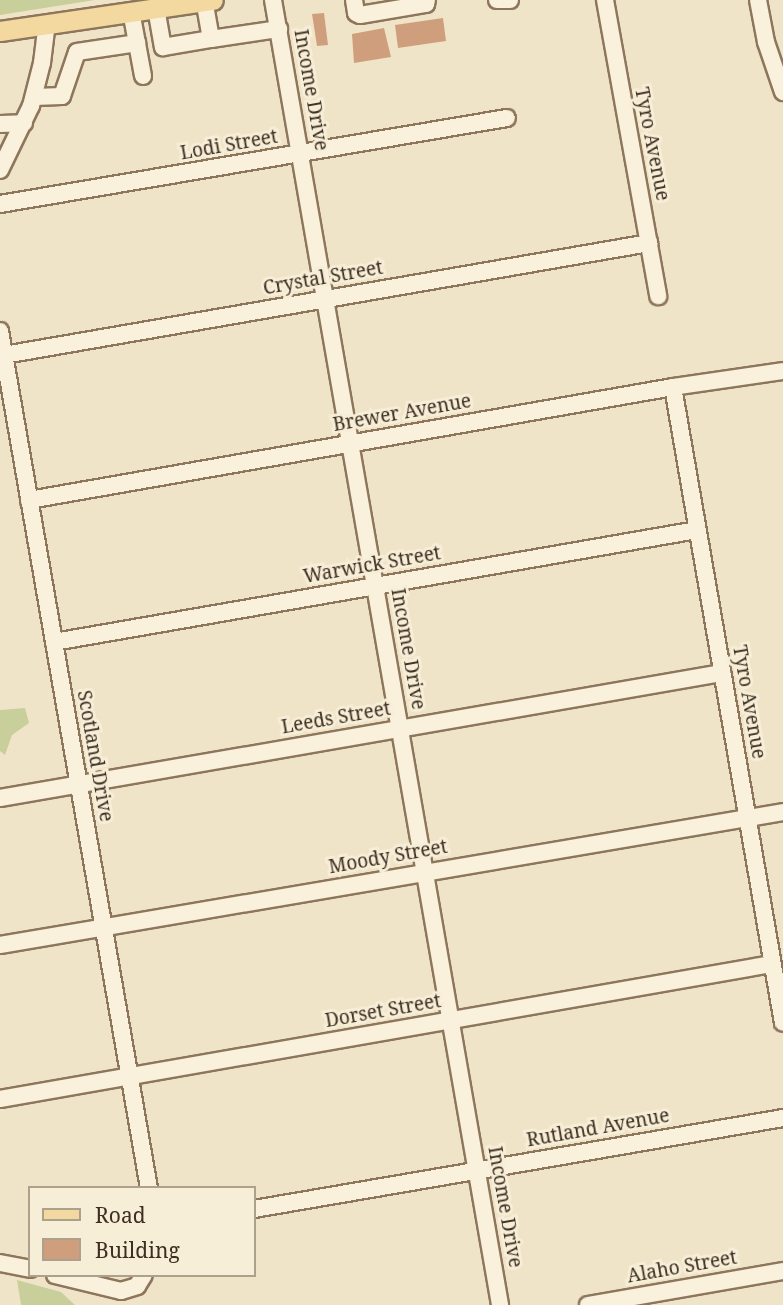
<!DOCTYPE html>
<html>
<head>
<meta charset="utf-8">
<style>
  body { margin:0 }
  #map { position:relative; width:783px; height:1305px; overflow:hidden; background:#f0e4c8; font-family:"Noto Serif",serif }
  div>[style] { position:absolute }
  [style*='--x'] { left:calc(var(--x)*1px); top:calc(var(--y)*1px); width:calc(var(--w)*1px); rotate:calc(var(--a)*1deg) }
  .green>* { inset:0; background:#c9cf9b }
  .building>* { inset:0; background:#cf9f7d }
  .roads { filter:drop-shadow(2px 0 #8d765c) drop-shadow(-2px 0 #8d765c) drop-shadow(0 2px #8d765c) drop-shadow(0 -2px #8d765c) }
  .minor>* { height:16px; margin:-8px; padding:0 8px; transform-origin:8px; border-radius:8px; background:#faf1dc }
  .major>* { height:19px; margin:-9.5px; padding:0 9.5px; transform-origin:9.5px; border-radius:9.5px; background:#f3d9a0 }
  span { translate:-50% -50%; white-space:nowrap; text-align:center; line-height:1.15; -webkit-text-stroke:6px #f7eed8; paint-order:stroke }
  .street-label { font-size:19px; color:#3d2e20 }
  .legend { position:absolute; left:28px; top:1186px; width:228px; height:91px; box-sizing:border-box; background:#f7eed8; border:2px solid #ada18e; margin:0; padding:9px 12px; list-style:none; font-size:21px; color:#3d2e20 }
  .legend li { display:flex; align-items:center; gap:14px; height:35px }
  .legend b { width:35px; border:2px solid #ada18e }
</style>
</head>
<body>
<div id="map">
  <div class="green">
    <div style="clip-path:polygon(0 0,95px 0,0 15px)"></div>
    <div style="clip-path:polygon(25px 708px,29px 723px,12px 735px,5px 755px,0 751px,0 710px)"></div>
    <div style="clip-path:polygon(17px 1280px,61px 1292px,75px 1305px,21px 1305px)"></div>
  </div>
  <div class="building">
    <div style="clip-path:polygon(324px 13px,328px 45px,317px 46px,312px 14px)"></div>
    <div style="clip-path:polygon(443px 18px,446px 41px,398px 48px,395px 25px)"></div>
    <div style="clip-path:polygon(384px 28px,391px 57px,354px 63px,352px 34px)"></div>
  </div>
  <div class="roads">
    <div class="minor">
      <div style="--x:273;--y:0;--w:1325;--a:80.13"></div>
      <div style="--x:354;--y:0;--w:13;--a:81"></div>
      <div style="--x:356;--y:13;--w:4;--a:27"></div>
      <div style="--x:360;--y:15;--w:67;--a:-9.5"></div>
      <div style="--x:426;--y:4;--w:4;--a:-76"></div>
      <div style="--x:497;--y:0;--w:13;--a:0"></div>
      <div style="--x:605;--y:0;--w:301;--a:79.8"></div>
      <div style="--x:758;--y:0;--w:43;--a:79.2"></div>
      <div style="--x:766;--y:42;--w:53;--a:71.2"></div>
      <div style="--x:156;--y:8;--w:40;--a:80"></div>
      <div style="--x:163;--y:47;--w:49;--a:-9.5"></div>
      <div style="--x:211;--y:39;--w:39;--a:-100"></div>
      <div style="--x:131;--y:11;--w:66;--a:79.5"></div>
      <div style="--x:211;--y:39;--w:69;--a:-8.4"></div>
      <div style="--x:34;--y:97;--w:28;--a:-2"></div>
      <div style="--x:62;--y:96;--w:46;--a:-71.2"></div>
      <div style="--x:77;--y:52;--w:61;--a:-8.5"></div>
      <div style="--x:0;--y:124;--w:24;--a:-2"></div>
      <div style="--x:0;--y:170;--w:71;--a:-64.2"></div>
      <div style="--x:31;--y:106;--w:44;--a:-75.7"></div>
      <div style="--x:42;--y:63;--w:39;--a:-83"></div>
      <div style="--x:0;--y:204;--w:514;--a:-9.63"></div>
      <div style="--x:0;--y:331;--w:870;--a:80.14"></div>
      <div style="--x:4;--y:355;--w:655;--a:-9.85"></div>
      <div style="--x:673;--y:387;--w:645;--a:80.19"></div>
      <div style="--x:29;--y:500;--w:654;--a:-9.95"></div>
      <div style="--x:673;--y:387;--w:111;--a:-8.3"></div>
      <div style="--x:54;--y:642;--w:653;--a:-9.88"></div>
      <div style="--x:0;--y:798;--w:733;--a:-9.82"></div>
      <div style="--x:0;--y:945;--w:794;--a:-9.64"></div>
      <div style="--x:0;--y:1099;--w:784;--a:-9.92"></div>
      <div style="--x:254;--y:1209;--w:537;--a:-9.76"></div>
      <div style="--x:0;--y:1263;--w:31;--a:11"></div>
      <div style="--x:55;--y:1275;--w:68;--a:13.6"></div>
      <div style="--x:121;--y:1291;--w:17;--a:-17"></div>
      <div style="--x:137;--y:1286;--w:13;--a:-58"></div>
      <div style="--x:588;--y:1305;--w:198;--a:-9.9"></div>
    </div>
    <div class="major">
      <div style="--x:0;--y:31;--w:215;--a:-8.3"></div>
    </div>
  </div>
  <div class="street-label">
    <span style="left:311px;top:90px;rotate:80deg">Income Drive</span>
    <span style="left:652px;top:144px;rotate:79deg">Tyro Avenue</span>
    <span style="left:229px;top:145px;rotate:-10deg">Lodi Street</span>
    <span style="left:323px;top:278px;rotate:-10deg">Crystal Street</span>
    <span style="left:402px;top:413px;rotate:-10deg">Brewer Avenue</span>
    <span style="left:372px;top:565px;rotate:-10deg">Warwick Street</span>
    <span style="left:408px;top:649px;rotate:80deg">Income Drive</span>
    <span style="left:749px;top:702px;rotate:80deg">Tyro Avenue</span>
    <span style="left:336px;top:718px;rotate:-10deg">Leeds Street</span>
    <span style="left:95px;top:756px;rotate:80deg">Scotland Drive</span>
    <span style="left:388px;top:857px;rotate:-10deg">Moody Street</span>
    <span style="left:383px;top:1011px;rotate:-10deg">Dorset Street</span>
    <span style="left:598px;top:1128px;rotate:-10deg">Rutland Avenue</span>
    <span style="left:505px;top:1207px;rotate:80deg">Income Drive</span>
    <span style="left:682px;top:1267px;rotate:-10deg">Alaho Street</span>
  </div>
  <ul class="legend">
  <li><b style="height:9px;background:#f3d9a0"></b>Road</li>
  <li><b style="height:19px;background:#cf9f7d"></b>Building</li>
  </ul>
</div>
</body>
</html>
